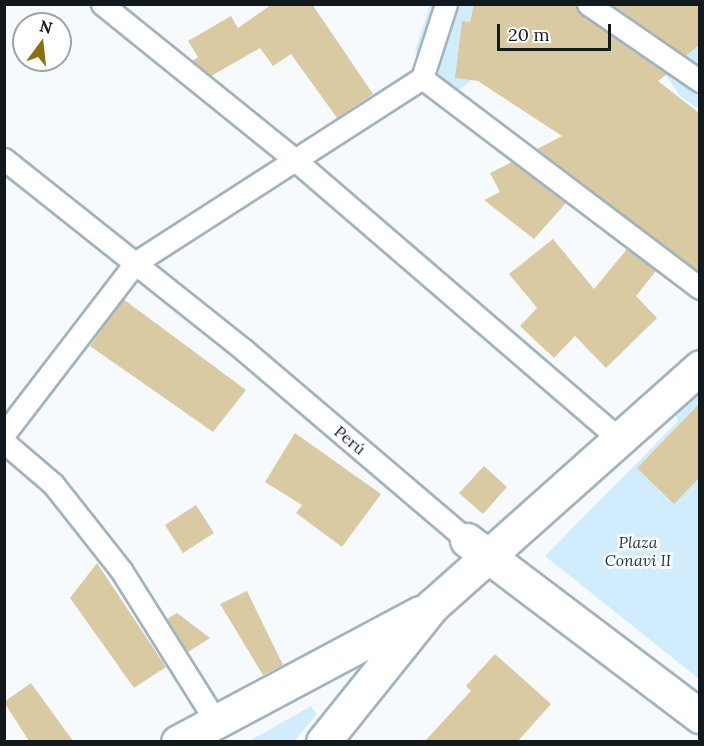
<!DOCTYPE html>
<html>
<head>
<meta charset="utf-8">
<style>
  body { margin:0 }
  #map { position:relative; width:704px; height:746px; overflow:hidden; background:#f6fafd; font-family:Lora,serif }
  div>[style] { position:absolute }
  [style*='--x'] { left:calc(var(--x)*1px); top:calc(var(--y)*1px); width:calc(var(--w)*1px); rotate:calc(var(--a)*1deg) }
  .green>* { inset:0; background:#d1edfd }
  .building>* { inset:0; background:#d9caa2 }
  .roads { filter:drop-shadow(2px 0 #a0b4be) drop-shadow(-2px 0 #a0b4be) drop-shadow(0 2px #a0b4be) drop-shadow(0 -2px #a0b4be) }
  .service>* { height:21px; margin:-10.5px; padding:0 10.5px; transform-origin:10.5px; border-radius:10.5px; background:#fff }
  .minor>* { height:33px; margin:-16.5px; padding:0 16.5px; transform-origin:16.5px; border-radius:16.5px; background:#fff }
  span { translate:-50% -50%; white-space:nowrap; text-align:center; line-height:1.15; -webkit-text-stroke:5px #fff; paint-order:stroke }
  .street-label { font-size:16px; color:#12191d }
  .park-label { font-size:16px; color:#123748; font-style:italic }
  .frame { position:absolute; inset:0; border:6px solid #12191d; pointer-events:none }
  .north { position:absolute; left:12px; top:12px; width:60px; height:60px; box-sizing:border-box; background:#fff; border:2px solid #a0a3a5; border-radius:50%; rotate:15deg; font-size:16px; font-weight:700; line-height:24px; text-align:center; color:#12191d }
  .north::after { content:''; display:block; margin:auto; width:21px; height:27px; background:#8c6f11; clip-path:polygon(50% 0,100% 100%,50% 72%,0 100%) }
  .scale { position:absolute; left:497px; top:24px; width:114px; height:27px; box-sizing:border-box; border:3px solid #12191d; border-top:0; padding-left:8px; font-size:18px; line-height:21px; white-space:nowrap; color:#12191d; -webkit-text-stroke:4px #fff; paint-order:stroke }
</style>
</head>
<body>
<div id="map">
  <div class="green">
    <div style="clip-path:polygon(430px 5px,476px 5px,474px 78px,461px 89px,444px 88px,431px 79px,415px 51px)"></div>
    <div style="clip-path:polygon(683px 37px,699px 41px,699px 109px,681px 97px,662px 70px)"></div>
    <div style="clip-path:polygon(699px 359px,699px 679px,545px 556px,678px 421px,669px 401px)"></div>
    <div style="clip-path:polygon(311px 706px,317px 714px,294px 741px,249px 741px)"></div>
  </div>
  <div class="building">
    <div style="clip-path:polygon(272px 4px,312px 4px,373px 94px,337px 118px,291px 54px,273px 66px,260px 48px,211px 76px,192px 61px,198px 57px,188px 41px,231px 16px,238px 28px)"></div>
    <div style="clip-path:polygon(474px 4px,575px 4px,581px 15px,667px 74px,658px 81px,699px 113px,699px 272px,537px 149px,562px 136px,478px 81px,455px 78px,462px 21px,470px 22px)"></div>
    <div style="clip-path:polygon(611px 4px,699px 4px,699px 45px,686px 56px)"></div>
    <div style="clip-path:polygon(512px 162px,566px 203px,534px 239px,484px 200px,500px 192px,490px 173px)"></div>
    <div style="clip-path:polygon(553px 239px,594px 289px,627px 249px,656px 271px,636px 296px,657px 318px,606px 368px,575px 336px,554px 358px,520px 326px,537px 308px,509px 274px)"></div>
    <div style="clip-path:polygon(123px 299px,246px 390px,213px 432px,90px 346px)"></div>
    <div style="clip-path:polygon(699px 404px,699px 478px,674px 504px,637px 468px)"></div>
    <div style="clip-path:polygon(295px 433px,381px 494px,342px 547px,296px 513px,302px 505px,265px 482px)"></div>
    <div style="clip-path:polygon(484px 466px,507px 487px,483px 514px,459px 493px)"></div>
    <div style="clip-path:polygon(196px 505px,214px 533px,183px 553px,165px 525px)"></div>
    <div style="clip-path:polygon(97px 563px,166px 667px,134px 688px,70px 598px)"></div>
    <div style="clip-path:polygon(247px 591px,283px 665px,263px 675px,220px 604px)"></div>
    <div style="clip-path:polygon(177px 613px,210px 638px,188px 652px,167px 619px)"></div>
    <div style="clip-path:polygon(495px 654px,551px 704px,518px 741px,425px 741px,471px 691px,466px 686px)"></div>
    <div style="clip-path:polygon(31px 683px,73px 741px,29px 741px,4px 702px)"></div>
  </div>
  <div class="roads">
    <div class="service">
      <div style="--x:102;--y:4;--w:248;--a:38.9"></div>
      <div style="--x:295;--y:160;--w:428;--a:40.7"></div>
      <div style="--x:588;--y:4;--w:136;--a:34.5"></div>
      <div style="--x:422;--y:78;--w:348;--a:37.1"></div>
      <div style="--x:4;--y:159;--w:307;--a:38.5"></div>
      <div style="--x:244;--y:350;--w:293;--a:40.4"></div>
      <div style="--x:4;--y:434;--w:215;--a:-52.5"></div>
      <div style="--x:135;--y:263;--w:341;--a:-32.8"></div>
      <div style="--x:422;--y:78;--w:78;--a:-72"></div>
      <div style="--x:4;--y:442;--w:65;--a:40.6"></div>
      <div style="--x:53;--y:484;--w:110;--a:51.7"></div>
      <div style="--x:121;--y:570;--w:177;--a:57.9"></div>
    </div>
    <div class="minor">
      <div style="--x:467;--y:540;--w:292;--a:37.1"></div>
      <div style="--x:178;--y:742;--w:274;--a:-28.1"></div>
      <div style="--x:323;--y:742;--w:174;--a:-51.3"></div>
      <div style="--x:432;--y:606;--w:359;--a:-41.7"></div>
    </div>
  </div>
  <div class="street-label">
    <span style="left:350px;top:440px;rotate:40deg">Perú</span>
  </div>
  <div class="park-label">
    <span style="left:638px;top:551px">Plaza<br>Conavi II</span>
  </div>
  <div class="frame"></div>
  <div class="north">N</div>
  <div class="scale">20 m</div>
</div>
</body>
</html>
